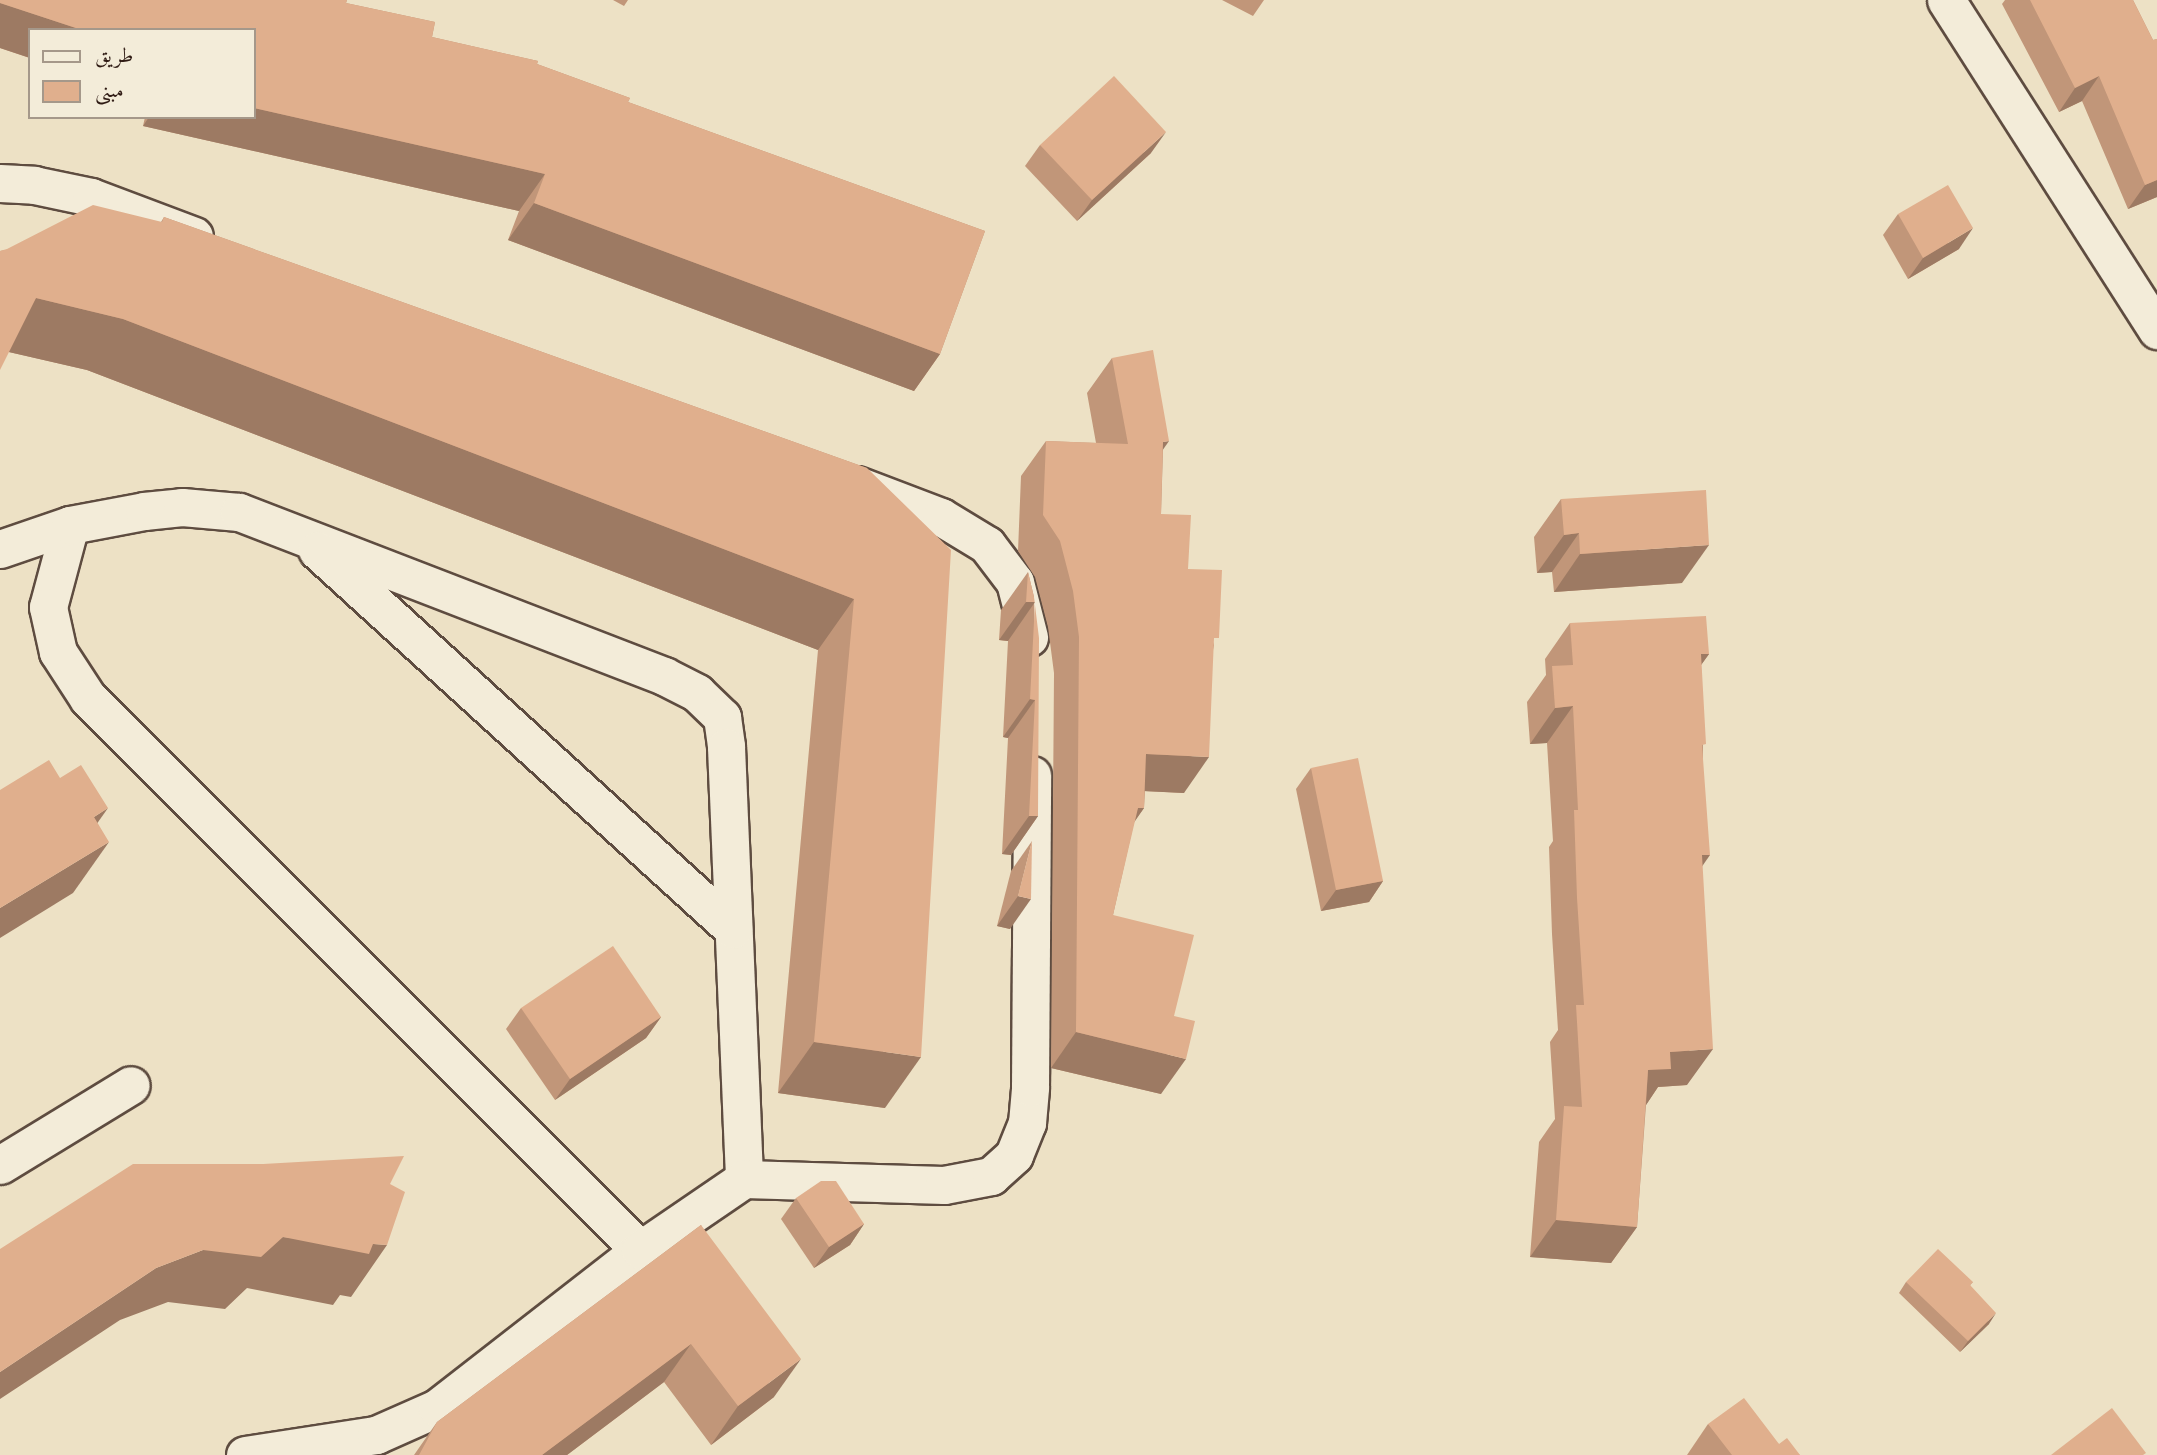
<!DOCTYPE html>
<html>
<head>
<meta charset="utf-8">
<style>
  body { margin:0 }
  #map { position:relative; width:2157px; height:1455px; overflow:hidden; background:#ede1c5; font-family:"IM FELL French Canon",Amiri,serif }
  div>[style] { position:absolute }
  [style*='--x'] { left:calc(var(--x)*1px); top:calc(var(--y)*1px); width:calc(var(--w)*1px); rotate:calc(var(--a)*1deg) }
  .roads { filter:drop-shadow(2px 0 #5e4c40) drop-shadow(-2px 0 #5e4c40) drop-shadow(0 2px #5e4c40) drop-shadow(0 -2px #5e4c40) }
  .street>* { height:37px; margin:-18.5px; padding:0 18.5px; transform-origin:18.5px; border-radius:18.5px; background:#f3ecd9 }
  .wall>* { inset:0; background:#c19679 }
  .shaded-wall>* { inset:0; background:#9d7a63 }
  .building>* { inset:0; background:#e0af8d }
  span { translate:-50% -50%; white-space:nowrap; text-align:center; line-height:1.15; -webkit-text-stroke:6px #f3ecd9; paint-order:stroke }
  .legend { position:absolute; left:28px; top:28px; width:228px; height:91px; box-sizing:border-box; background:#f3ecd9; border:2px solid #a5988a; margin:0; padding:9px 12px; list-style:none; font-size:21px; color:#2f1b14 }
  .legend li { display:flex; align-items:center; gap:14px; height:35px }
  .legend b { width:35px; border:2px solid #a5988a }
</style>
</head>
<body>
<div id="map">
  <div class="roads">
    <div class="street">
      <div style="--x:1946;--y:0;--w:392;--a:57.4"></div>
      <div style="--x:0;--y:183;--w:34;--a:3"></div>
      <div style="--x:34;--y:185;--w:58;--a:11.9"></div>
      <div style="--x:91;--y:197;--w:110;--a:20.7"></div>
      <div style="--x:857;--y:485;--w:90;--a:20.9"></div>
      <div style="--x:941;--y:517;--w:54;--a:31.3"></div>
      <div style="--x:987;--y:545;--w:46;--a:52.9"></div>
      <div style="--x:1015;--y:582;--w:57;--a:75.7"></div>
      <div style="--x:70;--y:525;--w:85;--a:105"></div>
      <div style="--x:48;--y:607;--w:46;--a:77.5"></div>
      <div style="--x:58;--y:652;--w:55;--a:56.9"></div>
      <div style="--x:88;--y:698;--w:781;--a:45"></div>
      <div style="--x:0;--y:549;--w:74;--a:-18.9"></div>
      <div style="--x:70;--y:525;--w:75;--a:-10.7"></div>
      <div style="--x:144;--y:511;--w:38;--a:-6"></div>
      <div style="--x:182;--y:507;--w:57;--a:5"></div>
      <div style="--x:239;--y:512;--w:456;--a:21.1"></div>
      <div style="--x:664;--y:676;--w:37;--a:27"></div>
      <div style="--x:697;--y:693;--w:35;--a:44"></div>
      <div style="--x:722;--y:717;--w:30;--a:82"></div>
      <div style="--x:726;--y:747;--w:432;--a:87.6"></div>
      <div style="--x:317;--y:550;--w:563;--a:42.34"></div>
      <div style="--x:0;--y:1165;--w:153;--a:-31.4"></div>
      <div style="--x:245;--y:1455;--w:133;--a:-8.7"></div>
      <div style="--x:376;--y:1435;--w:67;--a:-23.9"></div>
      <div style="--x:437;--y:1408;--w:257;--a:-37.9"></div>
      <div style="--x:640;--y:1250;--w:126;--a:-34.3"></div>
      <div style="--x:744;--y:1179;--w:200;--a:1.7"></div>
      <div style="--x:944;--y:1185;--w:48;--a:-10.8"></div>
      <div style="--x:991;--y:1176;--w:31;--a:-42"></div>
      <div style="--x:1014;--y:1155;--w:35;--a:-68"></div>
      <div style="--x:1027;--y:1123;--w:36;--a:-85"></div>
      <div style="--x:1030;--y:1087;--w:312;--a:-89.6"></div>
    </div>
  </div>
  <div class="wall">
    <div style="clip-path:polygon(0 0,347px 0,346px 3px,435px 22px,432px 37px,538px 61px,537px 64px,630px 98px,628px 102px,985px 231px,940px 354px,914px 391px,508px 240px,519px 211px,143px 126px,145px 117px,254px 117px,254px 30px,30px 30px,30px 58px,0 48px)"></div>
    <div style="clip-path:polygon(613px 0,628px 0,624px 6px)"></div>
    <div style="clip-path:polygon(1222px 0,1264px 0,1253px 16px)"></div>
    <div style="clip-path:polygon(2005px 0,2133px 0,2153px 40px,2157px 39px,2157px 197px,2128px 209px,2082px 101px,2059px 112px,2002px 4px)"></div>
    <div style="clip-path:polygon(1040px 145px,1151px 153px,1077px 221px,1025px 166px)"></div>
    <div style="clip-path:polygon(1898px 214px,1959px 249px,1908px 279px,1883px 235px)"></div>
    <div style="clip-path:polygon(164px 217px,867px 468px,885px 1108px,778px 1093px,818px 650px,87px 370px,9px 352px,0 251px,161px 222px)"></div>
    <div style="clip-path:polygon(1112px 358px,1163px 450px,1161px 514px,1188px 569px,1214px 645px,1184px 793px,1145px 791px,1144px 808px,1134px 822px,1113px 915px,1174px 1016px,1161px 1094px,1051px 1068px,1054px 673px,1048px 627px,1035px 577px,1018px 551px,1021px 476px,1046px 441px,1096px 443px,1087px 393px)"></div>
    <div style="clip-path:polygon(1561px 499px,1682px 583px,1554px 592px,1552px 572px,1537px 573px,1534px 537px)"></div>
    <div style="clip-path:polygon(1028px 572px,1034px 597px,1038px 816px,1011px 855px,1002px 854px,1008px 738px,1003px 737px,1008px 641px,999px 640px,1001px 610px)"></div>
    <div style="clip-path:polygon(1570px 623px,1709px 654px,1701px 665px,1703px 748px,1702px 866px,1687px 1085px,1658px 1087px,1646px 1105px,1637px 1227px,1611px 1263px,1530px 1257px,1539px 1142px,1555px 1119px,1550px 1042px,1558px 1030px,1552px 934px,1549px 847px,1553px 841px,1547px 743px,1530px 744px,1527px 702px,1546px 675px,1545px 659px)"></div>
    <div style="clip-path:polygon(1311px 768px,1383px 881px,1369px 902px,1321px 911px,1296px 789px)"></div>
    <div style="clip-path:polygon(1032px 841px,1010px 929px,997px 926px,1011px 871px)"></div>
    <div style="clip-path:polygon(521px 1008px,661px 1017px,646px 1038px,555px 1100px,506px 1029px)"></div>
    <div style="clip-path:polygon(796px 1198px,864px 1224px,850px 1245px,814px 1268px,781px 1219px)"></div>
    <div style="clip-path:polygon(701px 1225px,774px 1397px,711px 1445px,664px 1382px,567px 1455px,414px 1455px,437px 1422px)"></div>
    <div style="clip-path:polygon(1906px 1282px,1973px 1282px,1970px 1285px,1989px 1324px,1960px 1352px,1899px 1293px)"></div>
    <div style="clip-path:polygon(1708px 1424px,1779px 1444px,1800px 1455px,1687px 1455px)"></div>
  </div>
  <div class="shaded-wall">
    <div style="clip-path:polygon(0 3px,82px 30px,30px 30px,30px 58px,0 48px)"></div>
    <div style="clip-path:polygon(2099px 76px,2082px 101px,2059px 112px,2075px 88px)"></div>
    <div style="clip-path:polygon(254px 108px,545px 174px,519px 211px,143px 126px,149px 117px,254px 117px)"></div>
    <div style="clip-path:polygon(1166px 132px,1151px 153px,1077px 221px,1092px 200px)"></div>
    <div style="clip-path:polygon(2157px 180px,2157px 197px,2128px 209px,2145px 185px)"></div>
    <div style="clip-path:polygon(534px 203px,940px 354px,914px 391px,508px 240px)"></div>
    <div style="clip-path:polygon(1973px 228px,1959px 249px,1908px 279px,1923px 258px)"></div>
    <div style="clip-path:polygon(36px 298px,123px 319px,854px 599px,818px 650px,87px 370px,0 350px)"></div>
    <div style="clip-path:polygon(1169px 441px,1144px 477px,1163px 442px)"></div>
    <div style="clip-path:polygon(1579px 533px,1552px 572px,1537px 573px,1564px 535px)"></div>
    <div style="clip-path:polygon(1709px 545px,1682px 583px,1554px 592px,1580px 554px)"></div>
    <div style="clip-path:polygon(1026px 602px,1035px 602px,1008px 641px,999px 640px)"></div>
    <div style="clip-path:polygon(1701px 654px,1709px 654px,1683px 690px)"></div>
    <div style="clip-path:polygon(1030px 699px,1035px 700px,1008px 738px,1003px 737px)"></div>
    <div style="clip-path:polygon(1573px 706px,1547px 743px,1530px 744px,1555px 708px)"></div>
    <div style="clip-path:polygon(1146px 754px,1209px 757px,1184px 793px,1121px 790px)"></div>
    <div style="clip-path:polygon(108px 808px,72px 859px,94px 817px)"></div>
    <div style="clip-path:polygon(1138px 808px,1144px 808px,1119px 844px)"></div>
    <div style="clip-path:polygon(1029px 816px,1038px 816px,1011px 855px,1002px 854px)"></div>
    <div style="clip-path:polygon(109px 842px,73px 893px,0 938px,0 908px)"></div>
    <div style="clip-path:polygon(1702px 855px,1710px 855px,1685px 891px)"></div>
    <div style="clip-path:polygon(1383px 881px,1369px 902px,1321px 911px,1336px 890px)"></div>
    <div style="clip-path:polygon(1018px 896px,1031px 899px,1010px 929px,997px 926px)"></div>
    <div style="clip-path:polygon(661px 1017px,646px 1038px,555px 1100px,570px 1079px)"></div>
    <div style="clip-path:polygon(1076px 1032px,1186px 1059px,1161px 1094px,1051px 1068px)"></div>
    <div style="clip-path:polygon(814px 1042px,921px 1057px,885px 1108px,778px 1093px)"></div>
    <div style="clip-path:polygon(1713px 1049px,1687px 1085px,1658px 1087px,1646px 1105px,1648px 1070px,1670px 1052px)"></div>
    <div style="clip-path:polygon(1556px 1220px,1637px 1227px,1611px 1263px,1530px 1257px)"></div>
    <div style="clip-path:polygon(864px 1224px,850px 1245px,814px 1268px,829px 1247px)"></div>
    <div style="clip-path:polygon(283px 1237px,387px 1245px,351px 1297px,340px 1295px,333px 1305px,247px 1288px,225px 1309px,168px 1302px,120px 1320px,0 1399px,0 1372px,156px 1268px,203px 1250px)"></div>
    <div style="clip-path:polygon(1996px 1313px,1989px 1324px,1960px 1352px,1968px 1341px)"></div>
    <div style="clip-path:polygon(691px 1344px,664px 1382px,567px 1455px,542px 1455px)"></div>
    <div style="clip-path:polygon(801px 1359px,774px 1397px,711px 1445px,738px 1406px)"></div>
  </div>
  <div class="building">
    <div style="clip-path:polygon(0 0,347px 0,346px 3px,435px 22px,432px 37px,538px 61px,537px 64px,630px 98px,628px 102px,985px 231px,940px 354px,534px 203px,545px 174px,254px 108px,254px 30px,82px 30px,0 3px)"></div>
    <div style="clip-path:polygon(2030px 0,2133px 0,2153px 40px,2157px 39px,2157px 180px,2145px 185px,2099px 76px,2075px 88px)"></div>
    <div style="clip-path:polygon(1114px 76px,1166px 132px,1092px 200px,1040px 145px)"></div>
    <div style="clip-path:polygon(1948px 185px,1973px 228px,1923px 258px,1898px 214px)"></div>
    <div style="clip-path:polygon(93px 205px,162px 222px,164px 217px,867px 468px,951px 550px,921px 1057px,814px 1042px,854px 599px,123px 319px,36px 298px,0 370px,0 251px,7px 249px)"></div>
    <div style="clip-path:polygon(1153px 350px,1169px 441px,1163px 442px,1161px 514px,1191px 515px,1188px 569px,1222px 570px,1219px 638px,1214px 638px,1209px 757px,1146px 754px,1144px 808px,1138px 808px,1113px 915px,1194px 935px,1174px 1016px,1195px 1021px,1186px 1059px,1076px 1032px,1079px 637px,1073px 591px,1060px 541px,1043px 515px,1046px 441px,1128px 444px,1112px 358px)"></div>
    <div style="clip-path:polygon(1706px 490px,1709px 545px,1580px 554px,1579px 533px,1564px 535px,1561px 499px)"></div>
    <div style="clip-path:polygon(1028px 572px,1034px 597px,1039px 638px,1038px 816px,1029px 816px,1035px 700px,1030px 699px,1035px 602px,1026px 602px)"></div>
    <div style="clip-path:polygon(1706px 616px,1709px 654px,1701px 654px,1706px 744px,1702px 745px,1710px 855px,1702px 855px,1713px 1049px,1670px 1052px,1671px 1069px,1648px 1070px,1637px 1227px,1556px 1220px,1564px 1106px,1582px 1107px,1576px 1005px,1584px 1005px,1577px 898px,1574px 810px,1578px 810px,1573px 706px,1555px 708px,1552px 666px,1573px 665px,1570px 623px)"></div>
    <div style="clip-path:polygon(1358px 758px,1383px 881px,1336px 890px,1311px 768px)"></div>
    <div style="clip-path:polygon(49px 760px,60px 778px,81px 765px,108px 808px,94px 817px,109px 842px,0 908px,0 790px)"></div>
    <div style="clip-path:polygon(1032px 841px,1031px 899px,1018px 896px)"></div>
    <div style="clip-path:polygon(613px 946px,661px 1017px,570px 1079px,521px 1008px)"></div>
    <div style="clip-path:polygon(404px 1156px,390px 1184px,405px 1192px,387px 1245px,373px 1244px,369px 1254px,283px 1237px,261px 1257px,203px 1250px,156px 1268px,0 1372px,0 1249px,133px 1164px,263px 1164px)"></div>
    <div style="clip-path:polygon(821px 1181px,836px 1181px,864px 1224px,829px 1247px,796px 1198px)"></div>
    <div style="clip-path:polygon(701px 1225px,801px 1359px,738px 1406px,691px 1344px,542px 1455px,419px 1455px,437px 1422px)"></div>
    <div style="clip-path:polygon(1938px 1249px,1973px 1282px,1970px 1285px,1996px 1313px,1968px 1341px,1906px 1282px)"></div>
    <div style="clip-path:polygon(1744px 1398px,1779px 1444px,1787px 1438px,1800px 1455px,1732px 1455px,1708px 1424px)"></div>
    <div style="clip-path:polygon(2112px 1408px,2146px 1453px,2143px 1455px,2051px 1455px)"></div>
  </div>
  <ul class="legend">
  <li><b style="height:9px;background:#f3ecd9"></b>طريق</li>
  <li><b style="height:19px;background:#e0af8d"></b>مبنى</li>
  </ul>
</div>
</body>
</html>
